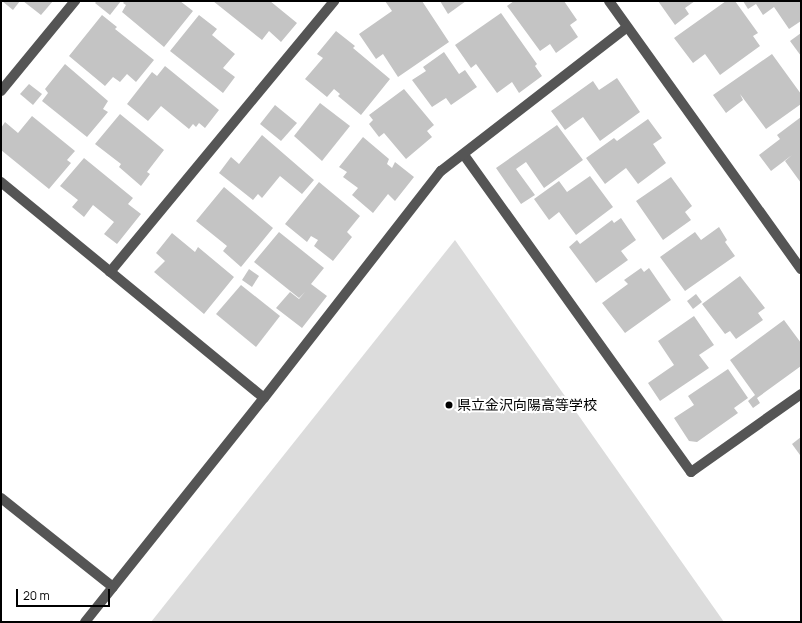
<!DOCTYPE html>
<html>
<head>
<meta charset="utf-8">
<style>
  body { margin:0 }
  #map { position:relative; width:802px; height:623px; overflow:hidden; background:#fff; font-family:Manrope,"Noto Sans JP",sans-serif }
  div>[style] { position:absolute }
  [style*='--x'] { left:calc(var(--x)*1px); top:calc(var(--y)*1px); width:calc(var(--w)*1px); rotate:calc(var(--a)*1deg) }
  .green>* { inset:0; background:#dcdcdc }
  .building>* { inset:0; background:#c4c4c4 }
  .minor>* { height:10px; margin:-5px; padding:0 5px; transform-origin:5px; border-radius:5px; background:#555 }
  .dots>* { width:11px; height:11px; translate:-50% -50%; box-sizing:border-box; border:2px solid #fff; border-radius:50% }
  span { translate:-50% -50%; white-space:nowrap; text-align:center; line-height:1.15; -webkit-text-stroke:4px #fff; paint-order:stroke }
  .poi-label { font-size:14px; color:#000 }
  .left { translate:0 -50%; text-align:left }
  .frame { position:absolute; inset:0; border:2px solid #000; pointer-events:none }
  .scale { position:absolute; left:16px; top:589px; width:94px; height:18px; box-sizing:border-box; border:2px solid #000; border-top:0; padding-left:5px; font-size:12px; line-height:14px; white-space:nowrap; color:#000; -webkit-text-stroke:3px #fff; paint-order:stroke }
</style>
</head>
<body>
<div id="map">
  <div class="green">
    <div style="clip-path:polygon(455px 240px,724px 622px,151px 622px)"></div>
  </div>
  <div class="building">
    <div style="clip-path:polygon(2px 1px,20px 1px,13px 10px)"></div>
    <div style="clip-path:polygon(23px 1px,53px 1px,41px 15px)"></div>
    <div style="clip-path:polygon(97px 1px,121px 1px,110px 15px,95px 3px)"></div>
    <div style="clip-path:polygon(125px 1px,180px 1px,193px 11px,164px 47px,122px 12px,126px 5px,123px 3px)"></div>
    <div style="clip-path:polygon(213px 1px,270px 1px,297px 23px,281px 42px,269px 31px,262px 40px)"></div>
    <div style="clip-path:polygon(385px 1px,422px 1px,449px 42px,398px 77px,383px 54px,376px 59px,359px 34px,392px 11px)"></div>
    <div style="clip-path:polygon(440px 1px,466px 1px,448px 14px)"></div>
    <div style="clip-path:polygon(514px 1px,564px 1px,577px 20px,570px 25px,578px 37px,556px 53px,550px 44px,540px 51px,507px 6px)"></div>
    <div style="clip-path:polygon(658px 1px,695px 1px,685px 8px,689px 14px,675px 25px)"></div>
    <div style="clip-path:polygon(726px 1px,735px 1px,758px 33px,753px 36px,760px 46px,720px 75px,705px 54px,693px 63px,674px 38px)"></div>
    <div style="clip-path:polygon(743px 1px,801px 1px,801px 21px,789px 29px,774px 7px,763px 15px,756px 4px,748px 9px)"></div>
    <div style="clip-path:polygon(501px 13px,537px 64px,535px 66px,542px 76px,519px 93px,512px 82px,497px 93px,476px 64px,471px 68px,455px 45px)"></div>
    <div style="clip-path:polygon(102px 15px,117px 27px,115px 29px,154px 60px,136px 82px,127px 74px,120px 82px,113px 77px,105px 86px,69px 56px)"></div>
    <div style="clip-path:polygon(199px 15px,217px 29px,212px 35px,235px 54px,223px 68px,235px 77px,223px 93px,170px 51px)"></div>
    <div style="clip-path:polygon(336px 31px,355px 46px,353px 48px,390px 79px,361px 115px,338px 96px,340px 94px,334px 89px,327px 97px,305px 79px,323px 58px,317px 54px)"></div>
    <div style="clip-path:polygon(801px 33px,801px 56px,790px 41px)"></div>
    <div style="clip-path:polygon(444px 52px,459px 74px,465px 70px,477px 87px,451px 105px,446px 98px,432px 107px,412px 80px,426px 71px,423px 67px)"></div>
    <div style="clip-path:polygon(772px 54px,801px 94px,801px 104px,766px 129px,740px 94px,743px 100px,726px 113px,713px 95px)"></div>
    <div style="clip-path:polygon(65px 64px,108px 101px,103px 109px,108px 112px,87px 137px,42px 101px,48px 93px,45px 89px)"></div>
    <div style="clip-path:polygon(165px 66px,219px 110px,205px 128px,199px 123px,196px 127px,193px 124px,189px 129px,161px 106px,148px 121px,127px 104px,152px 72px,157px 76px)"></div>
    <div style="clip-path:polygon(617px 78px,640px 112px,600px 141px,583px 117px,565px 130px,551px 111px,593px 81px,599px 90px)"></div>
    <div style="clip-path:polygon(29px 84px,42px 94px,33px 105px,20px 94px)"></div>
    <div style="clip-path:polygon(404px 89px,434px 125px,427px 131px,432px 137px,406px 159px,384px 133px,379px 137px,369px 124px,373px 120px,369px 115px)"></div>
    <div style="clip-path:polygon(320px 103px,350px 126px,322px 161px,294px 136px)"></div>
    <div style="clip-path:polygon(275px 105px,297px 123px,281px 141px,260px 124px)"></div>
    <div style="clip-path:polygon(120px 114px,164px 150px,147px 172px,150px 174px,141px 186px,119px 167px,121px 164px,95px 144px)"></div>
    <div style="clip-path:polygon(32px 116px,75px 151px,67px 160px,71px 163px,49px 189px,1px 150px,1px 128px,5px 122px,18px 133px)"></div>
    <div style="clip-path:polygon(801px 117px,801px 183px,785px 161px,792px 155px,771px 171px,759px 155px,780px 139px,777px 135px)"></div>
    <div style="clip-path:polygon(648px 119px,662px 138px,653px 144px,666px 163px,638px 184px,626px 168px,605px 184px,586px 158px,614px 138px,617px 141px)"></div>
    <div style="clip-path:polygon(557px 125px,583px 160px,544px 188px,526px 162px,516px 169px,535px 195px,521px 204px,496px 168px)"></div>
    <div style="clip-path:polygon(262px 135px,314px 180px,302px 194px,280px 176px,262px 198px,258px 194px,253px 200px,219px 173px,231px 157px,239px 164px)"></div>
    <div style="clip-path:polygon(363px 137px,389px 159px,387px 164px,392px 168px,395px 162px,414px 177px,395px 201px,388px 194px,373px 213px,352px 195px,358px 188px,343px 177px,347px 172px,339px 167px)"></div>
    <div style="clip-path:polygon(84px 158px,133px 198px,128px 204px,141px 214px,117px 244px,104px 234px,114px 222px,93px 205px,84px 217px,72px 207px,78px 200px,60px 186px)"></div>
    <div style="clip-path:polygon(590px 176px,613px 207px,576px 235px,559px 212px,549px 220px,534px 199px,559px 181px,567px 192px)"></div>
    <div style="clip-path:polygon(671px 177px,692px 206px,685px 212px,691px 220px,663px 240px,636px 201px)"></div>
    <div style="clip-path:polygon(319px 182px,360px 216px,347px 232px,352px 237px,333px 261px,314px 246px,318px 240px,311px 236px,307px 242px,285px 224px)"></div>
    <div style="clip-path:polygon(224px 187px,273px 228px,241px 267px,223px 251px,227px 246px,196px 221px)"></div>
    <div style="clip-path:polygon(621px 218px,636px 240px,621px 251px,628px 260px,596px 283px,569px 247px,577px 240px,580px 244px,612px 220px,614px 223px)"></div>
    <div style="clip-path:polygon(719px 227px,727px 240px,725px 242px,735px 256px,685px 291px,660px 257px,695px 232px,701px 240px)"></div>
    <div style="clip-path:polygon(279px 232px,324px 268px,311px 284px,327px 296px,302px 328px,276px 308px,290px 292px,299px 299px,305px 292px,299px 298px,254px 262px)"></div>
    <div style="clip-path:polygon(172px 233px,195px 252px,198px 247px,234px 277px,204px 314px,154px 272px,165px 261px,156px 253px)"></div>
    <div style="clip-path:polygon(641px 268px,644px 272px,649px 268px,671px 300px,625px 333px,602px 303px,628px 284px,624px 280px)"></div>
    <div style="clip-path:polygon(249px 269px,259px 276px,252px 287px,242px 280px)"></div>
    <div style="clip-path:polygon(740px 276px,765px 308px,758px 313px,763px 320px,736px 339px,730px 331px,725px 334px,702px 304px)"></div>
    <div style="clip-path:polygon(241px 285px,280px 316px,256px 347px,216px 314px)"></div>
    <div style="clip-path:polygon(696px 294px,702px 302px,693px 309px,687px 301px)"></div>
    <div style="clip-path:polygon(694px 316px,714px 345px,699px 355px,709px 368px,660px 401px,648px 383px,674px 365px,658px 341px)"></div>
    <div style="clip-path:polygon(784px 320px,801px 343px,801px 366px,757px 398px,760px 403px,753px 408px,748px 401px,755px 395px,730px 360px)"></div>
    <div style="clip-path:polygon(728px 369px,748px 398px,734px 408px,738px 413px,697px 442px,689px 441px,674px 418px,694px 405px,688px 396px)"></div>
    <div style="clip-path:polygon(801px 437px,801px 454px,800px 455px,792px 444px)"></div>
  </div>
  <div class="minor">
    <div style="--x:609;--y:1;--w:330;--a:54.4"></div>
    <div style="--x:1;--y:91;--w:117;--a:-50.6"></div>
    <div style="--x:464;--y:155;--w:390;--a:54.4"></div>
    <div style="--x:691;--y:472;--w:135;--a:-35.3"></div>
    <div style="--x:1;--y:182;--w:340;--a:39.4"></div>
    <div style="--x:110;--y:272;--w:352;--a:-50.4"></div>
    <div style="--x:1;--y:498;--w:143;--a:38.5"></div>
    <div style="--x:85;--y:622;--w:287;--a:-51.4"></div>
    <div style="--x:264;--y:398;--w:288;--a:-52.1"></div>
    <div style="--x:441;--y:171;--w:235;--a:-37.7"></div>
  </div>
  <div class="dots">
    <div style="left:449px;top:405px;background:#000"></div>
  </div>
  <div class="poi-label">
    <span class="left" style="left:457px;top:405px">県立金沢向陽高等学校</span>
  </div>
  <div class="frame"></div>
  <div class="scale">20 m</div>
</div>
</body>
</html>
